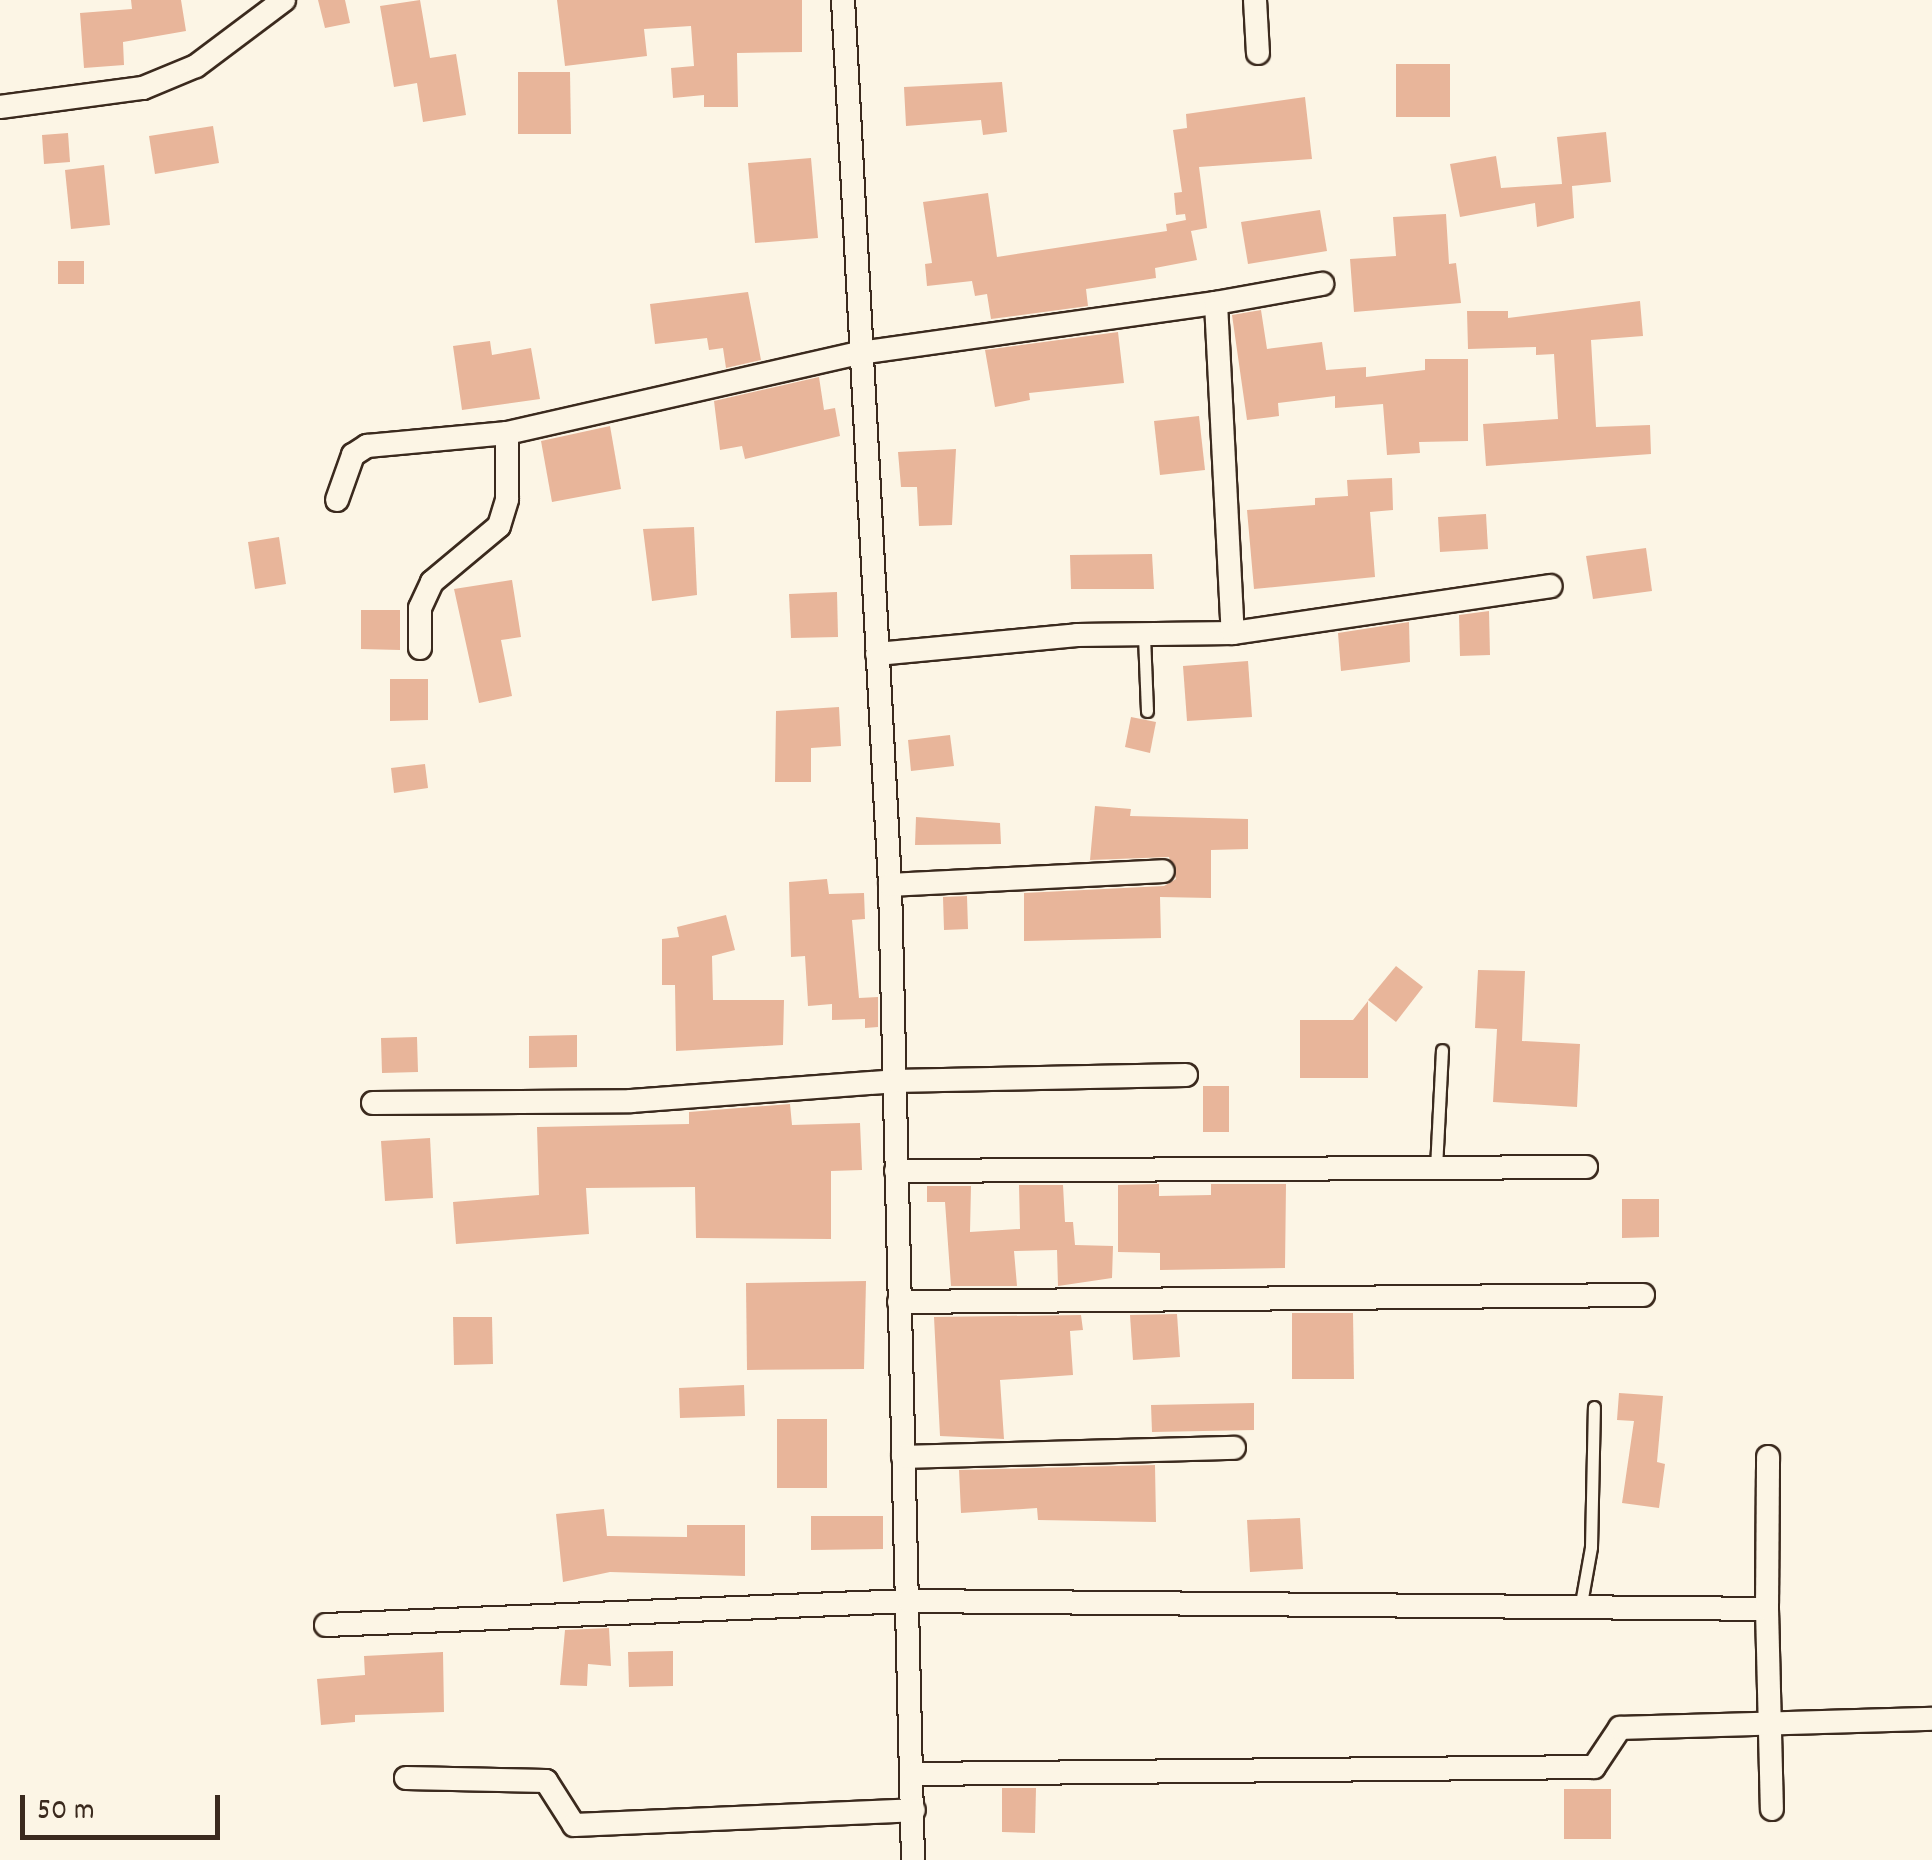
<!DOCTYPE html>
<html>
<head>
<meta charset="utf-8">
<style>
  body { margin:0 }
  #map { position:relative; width:1932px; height:1860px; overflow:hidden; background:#fcf5e5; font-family:Dekko,sans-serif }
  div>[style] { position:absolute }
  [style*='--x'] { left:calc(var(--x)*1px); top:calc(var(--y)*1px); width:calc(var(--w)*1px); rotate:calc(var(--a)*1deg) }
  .building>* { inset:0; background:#e8b59a }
  .roads { filter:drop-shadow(2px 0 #3b2a1e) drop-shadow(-2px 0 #3b2a1e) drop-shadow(0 2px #3b2a1e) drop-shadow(0 -2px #3b2a1e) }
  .service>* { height:11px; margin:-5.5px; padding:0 5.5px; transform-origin:5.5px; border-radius:5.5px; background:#fcf5e5 }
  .minor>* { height:22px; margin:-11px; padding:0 11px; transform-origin:11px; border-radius:11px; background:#fcf5e5 }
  span { translate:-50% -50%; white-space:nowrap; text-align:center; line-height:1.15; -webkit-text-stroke:9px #fcf5e5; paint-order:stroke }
  .scale { position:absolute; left:20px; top:1795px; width:200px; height:45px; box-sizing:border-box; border:5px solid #3b2a1e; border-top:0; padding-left:12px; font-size:30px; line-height:35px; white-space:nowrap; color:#3b2a1e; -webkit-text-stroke:8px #fcf5e5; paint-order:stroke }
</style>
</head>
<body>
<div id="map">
  <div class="building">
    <div style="clip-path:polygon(131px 0,181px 0,186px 31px,123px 42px,124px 65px,84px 68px,80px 13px,132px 9px)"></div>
    <div style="clip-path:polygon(318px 0,345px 0,350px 23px,325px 28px)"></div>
    <div style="clip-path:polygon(420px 0,430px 58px,456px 54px,466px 115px,423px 122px,417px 83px,394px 87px,380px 6px)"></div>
    <div style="clip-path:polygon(557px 0,802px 0,802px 52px,737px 53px,738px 107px,704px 107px,704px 95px,673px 98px,671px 68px,694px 66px,691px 26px,644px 29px,647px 56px,565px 66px)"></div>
    <div style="clip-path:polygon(1396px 64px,1450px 64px,1450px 117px,1396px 117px)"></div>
    <div style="clip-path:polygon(518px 72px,570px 72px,571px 134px,518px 134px)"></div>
    <div style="clip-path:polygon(1002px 82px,1007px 132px,983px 135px,981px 120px,906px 126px,904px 87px)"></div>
    <div style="clip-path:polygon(1305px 97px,1312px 159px,1199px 167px,1207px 228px,1191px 231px,1197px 260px,1155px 268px,1156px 278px,1086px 289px,1088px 306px,991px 319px,987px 294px,975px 296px,972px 281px,927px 286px,925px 264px,932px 263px,923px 202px,988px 193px,997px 257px,1167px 231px,1166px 224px,1186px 220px,1185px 214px,1176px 215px,1174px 193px,1182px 192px,1173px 130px,1187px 128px,1186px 114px)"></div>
    <div style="clip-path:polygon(213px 126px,219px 163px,155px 174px,149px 136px)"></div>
    <div style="clip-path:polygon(1606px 132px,1611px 182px,1572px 186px,1574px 218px,1537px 227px,1535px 203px,1460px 217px,1450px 164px,1496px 156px,1501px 188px,1562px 184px,1557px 137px)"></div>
    <div style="clip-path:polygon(68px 133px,70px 162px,44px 164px,42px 135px)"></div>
    <div style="clip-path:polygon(811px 158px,818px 238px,755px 243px,748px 163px)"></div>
    <div style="clip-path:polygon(104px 165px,110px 225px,71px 229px,65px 170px)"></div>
    <div style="clip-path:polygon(1320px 210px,1327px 251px,1248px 264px,1241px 222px)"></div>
    <div style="clip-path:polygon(1446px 214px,1449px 264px,1456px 263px,1461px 303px,1354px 312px,1350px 259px,1396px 256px,1393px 217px)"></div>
    <div style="clip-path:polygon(58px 261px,84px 261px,84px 284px,58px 284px)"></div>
    <div style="clip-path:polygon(748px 292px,761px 360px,726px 368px,723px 348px,709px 350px,707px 338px,655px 344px,650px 304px)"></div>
    <div style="clip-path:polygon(1640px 301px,1643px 336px,1591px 340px,1596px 427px,1650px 425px,1651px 454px,1486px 466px,1483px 424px,1558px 419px,1554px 354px,1536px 355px,1536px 347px,1468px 349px,1467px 311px,1508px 311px,1508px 318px)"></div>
    <div style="clip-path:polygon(1261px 310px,1267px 349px,1322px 342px,1326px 370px,1366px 367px,1366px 377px,1425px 370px,1425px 359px,1468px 359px,1468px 441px,1419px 442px,1420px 453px,1387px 455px,1383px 404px,1335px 408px,1335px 396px,1278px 403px,1279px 416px,1247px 420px,1232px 315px)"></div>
    <div style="clip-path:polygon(1118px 332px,1124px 383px,1029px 393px,1030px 400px,995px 407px,985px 350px)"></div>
    <div style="clip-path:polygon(490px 341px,492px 355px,531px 348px,540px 399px,462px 410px,453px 346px)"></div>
    <div style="clip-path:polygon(819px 377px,824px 410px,835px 408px,840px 436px,745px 459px,742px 446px,720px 450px,714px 401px)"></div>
    <div style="clip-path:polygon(1199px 416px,1205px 470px,1160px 475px,1154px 421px)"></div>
    <div style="clip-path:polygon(610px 426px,621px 489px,552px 502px,541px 441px)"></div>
    <div style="clip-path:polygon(956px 449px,952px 525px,919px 526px,917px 487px,901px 487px,898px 452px)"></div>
    <div style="clip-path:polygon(1392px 478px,1393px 510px,1370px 512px,1375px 577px,1254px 589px,1247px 510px,1315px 505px,1315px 498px,1348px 496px,1347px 480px)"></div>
    <div style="clip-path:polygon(1486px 514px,1488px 549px,1440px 552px,1438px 517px)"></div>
    <div style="clip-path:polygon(694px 527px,697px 595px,652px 601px,643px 529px)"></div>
    <div style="clip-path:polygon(279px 537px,286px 584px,255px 589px,248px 542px)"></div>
    <div style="clip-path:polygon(1646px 548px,1652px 591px,1593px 599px,1586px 556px)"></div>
    <div style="clip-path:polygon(1152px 554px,1154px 589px,1071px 589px,1070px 555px)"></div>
    <div style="clip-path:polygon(512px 580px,521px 637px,501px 640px,512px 696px,479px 703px,454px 589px)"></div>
    <div style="clip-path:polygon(837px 592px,838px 637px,791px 638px,789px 594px)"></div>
    <div style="clip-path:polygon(361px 610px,400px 610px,400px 650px,361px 649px)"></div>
    <div style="clip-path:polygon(1489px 611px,1490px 655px,1460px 656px,1459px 615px)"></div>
    <div style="clip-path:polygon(1409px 622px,1410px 662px,1341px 671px,1338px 633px)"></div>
    <div style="clip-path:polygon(1248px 661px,1252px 717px,1187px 721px,1183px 666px)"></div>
    <div style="clip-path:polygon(390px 679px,428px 679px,428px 720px,390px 721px)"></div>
    <div style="clip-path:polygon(839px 707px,841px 746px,811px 748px,811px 782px,775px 782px,776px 711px)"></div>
    <div style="clip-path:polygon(1131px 717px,1156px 722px,1150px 753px,1125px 747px)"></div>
    <div style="clip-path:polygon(950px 735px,954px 766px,911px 771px,908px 740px)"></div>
    <div style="clip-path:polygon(425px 764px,428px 788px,394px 793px,391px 768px)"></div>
    <div style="clip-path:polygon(1095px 806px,1131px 809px,1130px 816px,1248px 819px,1248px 849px,1211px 850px,1211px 898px,1160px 897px,1161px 938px,1024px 941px,1024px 893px,1164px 886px,1176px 879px,1169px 857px,1090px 860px)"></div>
    <div style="clip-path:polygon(916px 817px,1000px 823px,1001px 844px,915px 845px)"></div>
    <div style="clip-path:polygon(827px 879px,829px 894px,864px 893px,865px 919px,852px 920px,859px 998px,878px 997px,878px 1027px,865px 1028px,865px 1019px,832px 1020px,832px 1004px,808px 1006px,805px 956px,791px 957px,789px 882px)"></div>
    <div style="clip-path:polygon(967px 896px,968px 929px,944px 930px,943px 897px)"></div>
    <div style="clip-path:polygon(726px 915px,735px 950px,712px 956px,713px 1000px,784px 1000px,783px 1045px,676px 1051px,675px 985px,662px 985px,662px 939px,679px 937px,677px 927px)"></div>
    <div style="clip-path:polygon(1396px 966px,1423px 987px,1396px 1022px,1368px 1000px)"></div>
    <div style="clip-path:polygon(1478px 970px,1525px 971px,1522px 1041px,1580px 1044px,1577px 1107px,1493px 1102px,1497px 1029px,1475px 1028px)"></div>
    <div style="clip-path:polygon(1368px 1001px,1368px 1078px,1300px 1078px,1300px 1020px,1353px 1020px)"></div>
    <div style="clip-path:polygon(577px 1035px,577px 1067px,529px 1068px,529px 1036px)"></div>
    <div style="clip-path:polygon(417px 1037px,418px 1072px,382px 1073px,381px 1038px)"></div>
    <div style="clip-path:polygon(1203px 1086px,1229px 1086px,1229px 1132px,1203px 1132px)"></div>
    <div style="clip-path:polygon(790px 1104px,792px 1125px,860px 1123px,862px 1170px,831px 1171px,831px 1239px,696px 1238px,695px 1187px,586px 1188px,589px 1234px,456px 1244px,453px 1202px,539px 1195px,537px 1127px,689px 1124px,689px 1112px)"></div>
    <div style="clip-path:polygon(430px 1138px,433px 1198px,385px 1201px,381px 1141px)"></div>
    <div style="clip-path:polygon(1159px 1184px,1159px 1196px,1211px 1195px,1211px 1184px,1286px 1184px,1285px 1268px,1160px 1270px,1160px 1253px,1118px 1252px,1118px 1185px)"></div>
    <div style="clip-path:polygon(1019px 1185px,1063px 1185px,1065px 1222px,1073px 1222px,1075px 1245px,1113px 1246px,1112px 1278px,1058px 1286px,1057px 1250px,1014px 1251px,1017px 1286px,951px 1286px,945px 1202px,927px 1202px,927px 1186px,971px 1186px,970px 1232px,1020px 1229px)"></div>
    <div style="clip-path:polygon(1622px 1199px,1659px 1199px,1659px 1237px,1622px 1238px)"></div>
    <div style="clip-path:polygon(866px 1281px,864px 1369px,747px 1370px,746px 1283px)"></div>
    <div style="clip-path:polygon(1292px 1313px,1353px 1313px,1354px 1379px,1292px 1379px)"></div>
    <div style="clip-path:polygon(1177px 1314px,1180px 1357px,1133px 1360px,1130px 1315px)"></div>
    <div style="clip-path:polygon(1081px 1315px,1083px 1330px,1070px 1331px,1073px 1375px,1000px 1380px,1004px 1439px,940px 1436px,934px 1317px)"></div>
    <div style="clip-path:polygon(453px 1317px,492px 1317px,493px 1364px,454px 1365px)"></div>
    <div style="clip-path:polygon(744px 1385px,745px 1416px,680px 1418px,679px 1388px)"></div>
    <div style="clip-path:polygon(1619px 1393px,1663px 1396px,1657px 1462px,1665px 1464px,1659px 1508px,1622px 1503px,1634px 1421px,1617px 1420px)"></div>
    <div style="clip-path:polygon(1254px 1403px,1254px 1430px,1152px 1432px,1151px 1405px)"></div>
    <div style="clip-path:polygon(777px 1419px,827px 1419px,827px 1488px,777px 1488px)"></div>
    <div style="clip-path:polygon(1155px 1465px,1156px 1522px,1038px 1520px,1037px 1508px,961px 1513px,959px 1470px)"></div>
    <div style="clip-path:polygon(604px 1509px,607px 1536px,687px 1537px,687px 1525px,745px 1525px,745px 1576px,610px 1572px,563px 1582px,556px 1514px)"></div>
    <div style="clip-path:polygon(811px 1516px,883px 1516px,883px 1549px,811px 1550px)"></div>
    <div style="clip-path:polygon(1300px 1518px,1303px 1569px,1250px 1572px,1247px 1520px)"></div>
    <div style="clip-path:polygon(609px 1628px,611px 1666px,588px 1664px,587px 1686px,560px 1685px,565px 1630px)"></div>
    <div style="clip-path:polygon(673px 1651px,673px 1686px,629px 1687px,628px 1652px)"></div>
    <div style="clip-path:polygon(443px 1652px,444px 1712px,355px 1715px,355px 1722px,321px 1725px,317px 1679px,365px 1675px,364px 1656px)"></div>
    <div style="clip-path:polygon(1002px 1788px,1036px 1788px,1035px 1833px,1002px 1832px)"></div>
    <div style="clip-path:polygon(1564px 1789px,1611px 1789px,1611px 1839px,1564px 1839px)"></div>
  </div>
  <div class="roads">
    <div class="service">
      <div style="--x:1144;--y:636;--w:75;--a:87.7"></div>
      <div style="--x:1436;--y:1168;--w:118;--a:-87.1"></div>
      <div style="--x:1580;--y:1609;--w:63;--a:-79.9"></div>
      <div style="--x:1591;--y:1547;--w:140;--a:-88.8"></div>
    </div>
    <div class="minor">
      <div style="--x:843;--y:0;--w:886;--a:86.96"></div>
      <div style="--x:890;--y:885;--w:975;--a:88.65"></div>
      <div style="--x:1255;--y:0;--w:53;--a:86.8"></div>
      <div style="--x:0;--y:107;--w:144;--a:-7.6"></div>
      <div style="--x:143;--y:88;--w:57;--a:-22.5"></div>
      <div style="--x:196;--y:66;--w:110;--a:-36.9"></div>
      <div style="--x:1216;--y:303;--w:108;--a:-10.2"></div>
      <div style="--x:337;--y:500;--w:48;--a:-70.4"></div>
      <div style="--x:353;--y:455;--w:17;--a:-33"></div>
      <div style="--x:367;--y:446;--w:141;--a:-5.3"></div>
      <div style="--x:507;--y:433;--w:361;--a:-12.8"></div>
      <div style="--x:859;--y:353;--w:360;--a:-8"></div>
      <div style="--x:1216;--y:303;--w:330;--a:87.1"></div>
      <div style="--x:420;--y:648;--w:40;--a:-90"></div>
      <div style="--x:420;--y:608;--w:29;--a:-65"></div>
      <div style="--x:432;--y:582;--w:87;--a:-39.9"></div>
      <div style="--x:499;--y:526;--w:28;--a:-73"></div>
      <div style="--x:507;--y:499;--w:66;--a:-90"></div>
      <div style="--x:877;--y:654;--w:201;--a:-5.4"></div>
      <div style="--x:1077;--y:635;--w:156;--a:-0.7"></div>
      <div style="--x:1233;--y:633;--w:321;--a:-8.4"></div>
      <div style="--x:890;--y:885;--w:273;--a:-2.9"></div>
      <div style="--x:373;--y:1103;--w:258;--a:-0.4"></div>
      <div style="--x:631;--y:1101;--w:264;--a:-4.3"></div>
      <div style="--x:894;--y:1081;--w:292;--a:-1.2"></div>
      <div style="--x:896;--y:1171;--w:690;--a:-0.33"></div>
      <div style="--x:899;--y:1302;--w:744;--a:-0.54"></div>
      <div style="--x:903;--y:1457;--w:331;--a:-1.6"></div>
      <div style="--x:1767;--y:1609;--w:200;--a:88.6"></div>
      <div style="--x:326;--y:1625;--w:583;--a:-2.36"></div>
      <div style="--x:909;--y:1601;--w:858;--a:0.53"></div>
      <div style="--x:1767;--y:1609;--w:152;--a:-89.6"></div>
      <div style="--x:915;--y:1774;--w:679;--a:-0.59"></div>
      <div style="--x:1594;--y:1767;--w:47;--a:-56.3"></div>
      <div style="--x:1620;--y:1728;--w:311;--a:-1.7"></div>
      <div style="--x:406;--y:1778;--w:140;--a:1.2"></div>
      <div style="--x:546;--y:1781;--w:52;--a:57.5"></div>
      <div style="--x:574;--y:1825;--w:340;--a:-2.5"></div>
    </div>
  </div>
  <div class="scale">50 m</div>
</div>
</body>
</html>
